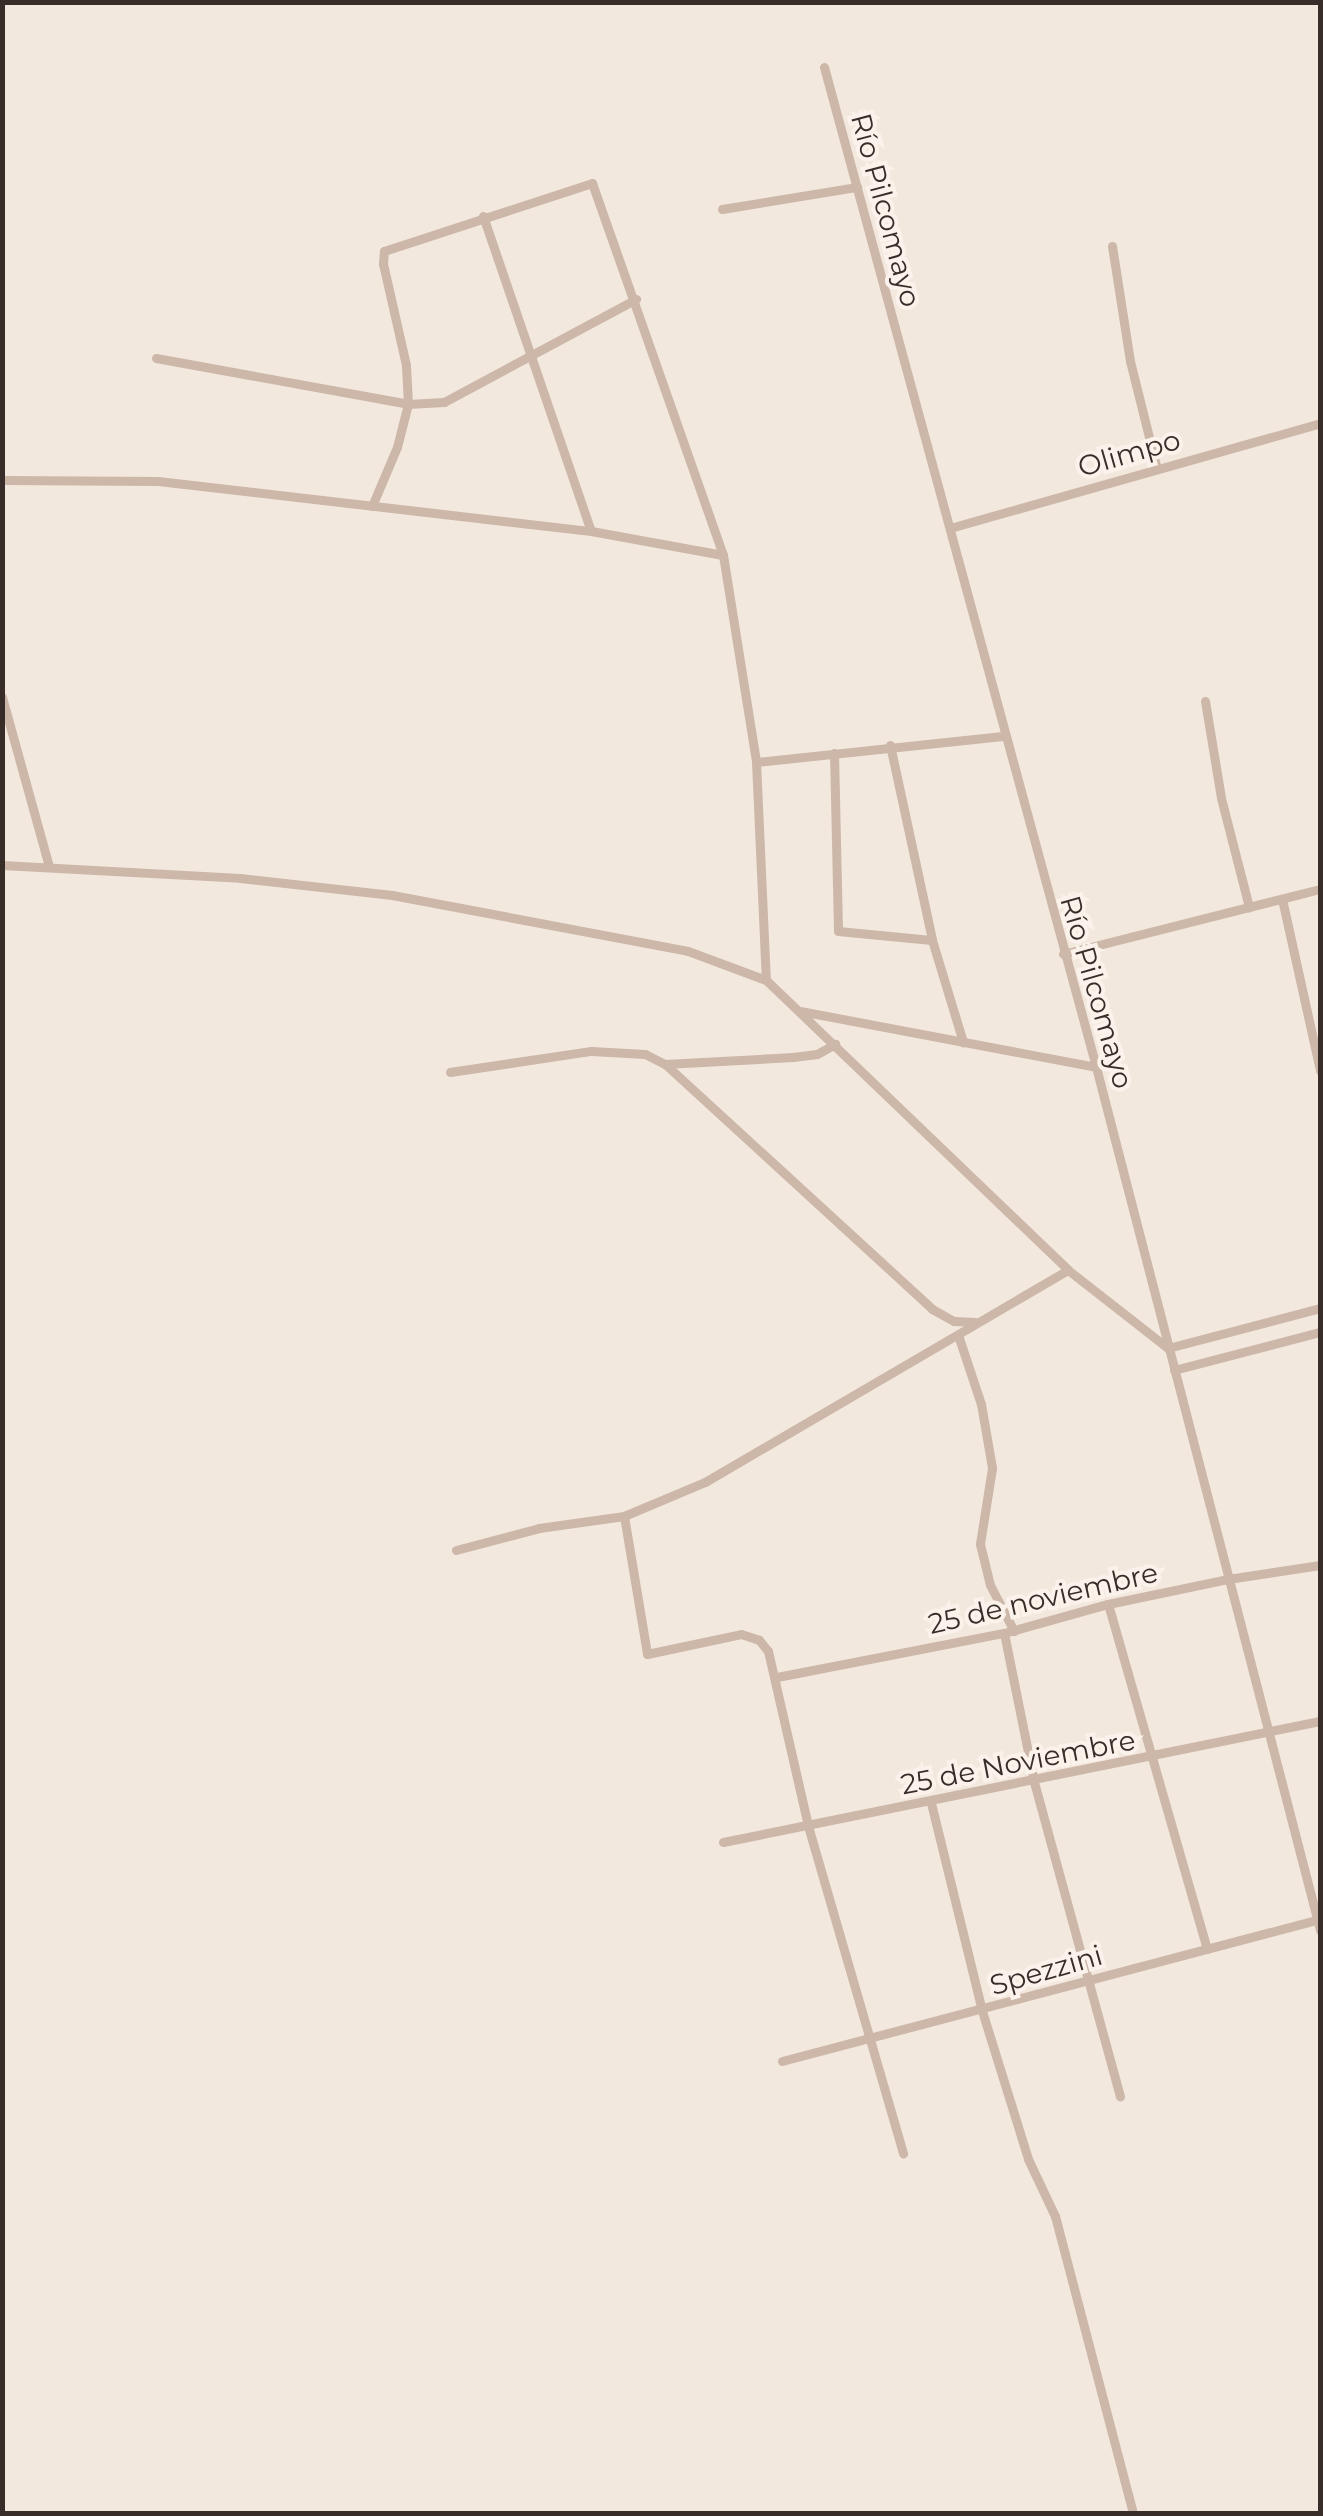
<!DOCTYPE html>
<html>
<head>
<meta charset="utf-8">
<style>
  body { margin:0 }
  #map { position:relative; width:1323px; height:2516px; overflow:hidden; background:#f3e8de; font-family:Montserrat,sans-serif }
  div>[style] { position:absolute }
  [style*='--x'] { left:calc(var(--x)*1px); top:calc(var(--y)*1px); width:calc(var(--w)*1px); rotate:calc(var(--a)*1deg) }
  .minor>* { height:9px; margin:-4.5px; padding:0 4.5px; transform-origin:4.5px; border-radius:4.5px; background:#ccb7a9 }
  span { translate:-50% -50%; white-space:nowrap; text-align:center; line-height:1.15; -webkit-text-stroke:8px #fbf3eb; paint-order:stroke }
  .street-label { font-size:28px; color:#392d29 }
  .frame { position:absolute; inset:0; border:5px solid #392d29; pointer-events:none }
</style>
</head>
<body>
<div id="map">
  <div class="minor">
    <div style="--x:824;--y:67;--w:1036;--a:74.78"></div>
    <div style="--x:1096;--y:1067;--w:892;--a:75.45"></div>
    <div style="--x:722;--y:209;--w:137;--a:-9.3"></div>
    <div style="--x:483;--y:216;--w:333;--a:71.1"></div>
    <div style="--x:1112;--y:246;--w:116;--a:81.1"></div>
    <div style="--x:1130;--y:361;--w:111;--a:76"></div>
    <div style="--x:156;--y:358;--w:256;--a:10.3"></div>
    <div style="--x:408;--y:404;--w:36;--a:-3"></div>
    <div style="--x:444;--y:402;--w:218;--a:-28.2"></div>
    <div style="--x:2;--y:480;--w:156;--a:0.4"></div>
    <div style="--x:158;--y:481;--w:436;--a:6.6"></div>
    <div style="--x:591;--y:531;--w:134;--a:10.3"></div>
    <div style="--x:372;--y:506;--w:64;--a:-67"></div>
    <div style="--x:397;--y:447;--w:44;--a:-75.7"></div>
    <div style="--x:408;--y:404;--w:39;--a:-93"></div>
    <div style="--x:406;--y:365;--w:104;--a:-102.8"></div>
    <div style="--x:383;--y:264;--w:13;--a:-86"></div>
    <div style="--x:384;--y:251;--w:219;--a:-18.1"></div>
    <div style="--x:592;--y:183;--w:394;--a:70.6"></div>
    <div style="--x:723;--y:555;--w:210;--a:80.9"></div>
    <div style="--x:756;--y:762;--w:218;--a:87.4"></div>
    <div style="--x:950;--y:528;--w:385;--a:-15.8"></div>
    <div style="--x:2;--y:697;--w:176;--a:74.5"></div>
    <div style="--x:1205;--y:701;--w:98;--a:80.6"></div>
    <div style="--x:1221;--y:798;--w:113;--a:75.6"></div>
    <div style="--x:890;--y:745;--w:199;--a:77.8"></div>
    <div style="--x:932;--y:940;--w:107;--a:73.1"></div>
    <div style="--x:834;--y:753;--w:178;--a:88.7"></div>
    <div style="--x:838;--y:931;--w:94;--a:5.5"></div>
    <div style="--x:756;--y:762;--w:248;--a:-6"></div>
    <div style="--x:2;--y:865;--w:238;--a:3.1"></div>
    <div style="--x:240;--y:878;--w:153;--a:6.4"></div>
    <div style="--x:392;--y:895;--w:301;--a:10.7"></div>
    <div style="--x:688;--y:951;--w:83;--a:20.4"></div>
    <div style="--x:766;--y:980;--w:419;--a:43.8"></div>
    <div style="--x:1068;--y:1270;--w:127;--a:38"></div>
    <div style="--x:1282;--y:899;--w:176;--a:77.5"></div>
    <div style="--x:1063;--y:954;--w:265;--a:-14.2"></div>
    <div style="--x:800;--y:1011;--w:301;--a:10.7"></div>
    <div style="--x:665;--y:1064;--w:362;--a:42.5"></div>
    <div style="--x:932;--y:1309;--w:25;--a:29"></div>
    <div style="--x:954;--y:1321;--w:21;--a:3"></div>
    <div style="--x:450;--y:1072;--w:143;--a:-8.5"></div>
    <div style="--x:591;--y:1051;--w:54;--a:3.2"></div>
    <div style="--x:645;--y:1054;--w:22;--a:27"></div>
    <div style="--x:665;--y:1064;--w:128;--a:-3.1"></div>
    <div style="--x:793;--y:1057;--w:24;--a:-7"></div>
    <div style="--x:817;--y:1054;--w:21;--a:-29"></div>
    <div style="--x:958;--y:1335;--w:73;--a:71.6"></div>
    <div style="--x:981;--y:1404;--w:65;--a:80.2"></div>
    <div style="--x:992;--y:1468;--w:77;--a:99"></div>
    <div style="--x:980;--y:1544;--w:42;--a:76.3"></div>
    <div style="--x:990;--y:1585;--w:52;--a:62.4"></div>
    <div style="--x:1168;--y:1348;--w:157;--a:-14.7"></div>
    <div style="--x:1174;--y:1370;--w:151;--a:-14.6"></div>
    <div style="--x:624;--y:1516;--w:140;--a:80.5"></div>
    <div style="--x:647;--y:1654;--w:96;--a:-12"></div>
    <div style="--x:741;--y:1634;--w:19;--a:18"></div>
    <div style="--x:759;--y:1640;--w:14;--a:51"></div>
    <div style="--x:768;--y:1651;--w:180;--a:77.1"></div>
    <div style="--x:808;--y:1826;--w:341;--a:73.8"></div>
    <div style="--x:456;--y:1550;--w:86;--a:-14.8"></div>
    <div style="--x:539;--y:1528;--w:86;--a:-8"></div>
    <div style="--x:624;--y:1516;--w:88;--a:-22.8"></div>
    <div style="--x:705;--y:1482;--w:420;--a:-30.3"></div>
    <div style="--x:1108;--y:1604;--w:359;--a:74"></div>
    <div style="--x:1004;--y:1633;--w:152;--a:78.6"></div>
    <div style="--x:1034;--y:1782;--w:326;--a:74.7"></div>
    <div style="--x:777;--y:1677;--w:231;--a:-11"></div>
    <div style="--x:1004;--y:1633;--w:108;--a:-15.6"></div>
    <div style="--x:1108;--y:1604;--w:123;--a:-11.8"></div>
    <div style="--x:1228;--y:1579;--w:93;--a:-8.7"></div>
    <div style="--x:931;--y:1803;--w:214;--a:76.2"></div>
    <div style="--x:982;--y:2011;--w:155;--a:72.7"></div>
    <div style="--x:1028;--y:2159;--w:63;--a:64.7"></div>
    <div style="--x:1055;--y:2216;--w:308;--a:75.3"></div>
    <div style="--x:723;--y:1842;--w:609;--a:-11.46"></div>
    <div style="--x:782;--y:2061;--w:556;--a:-14.79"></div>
  </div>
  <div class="street-label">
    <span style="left:886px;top:210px;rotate:75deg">Río Pilcomayo</span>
    <span style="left:1129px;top:453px;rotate:-16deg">Olimpo</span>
    <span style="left:1097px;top:992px;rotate:74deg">Río Pilcomayo</span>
    <span style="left:1043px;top:1598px;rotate:-13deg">25 de noviembre</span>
    <span style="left:1018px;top:1762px;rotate:-11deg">25 de Noviembre</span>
    <span style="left:1046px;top:1970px;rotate:-16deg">Spezzini</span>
  </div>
  <div class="frame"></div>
</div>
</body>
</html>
